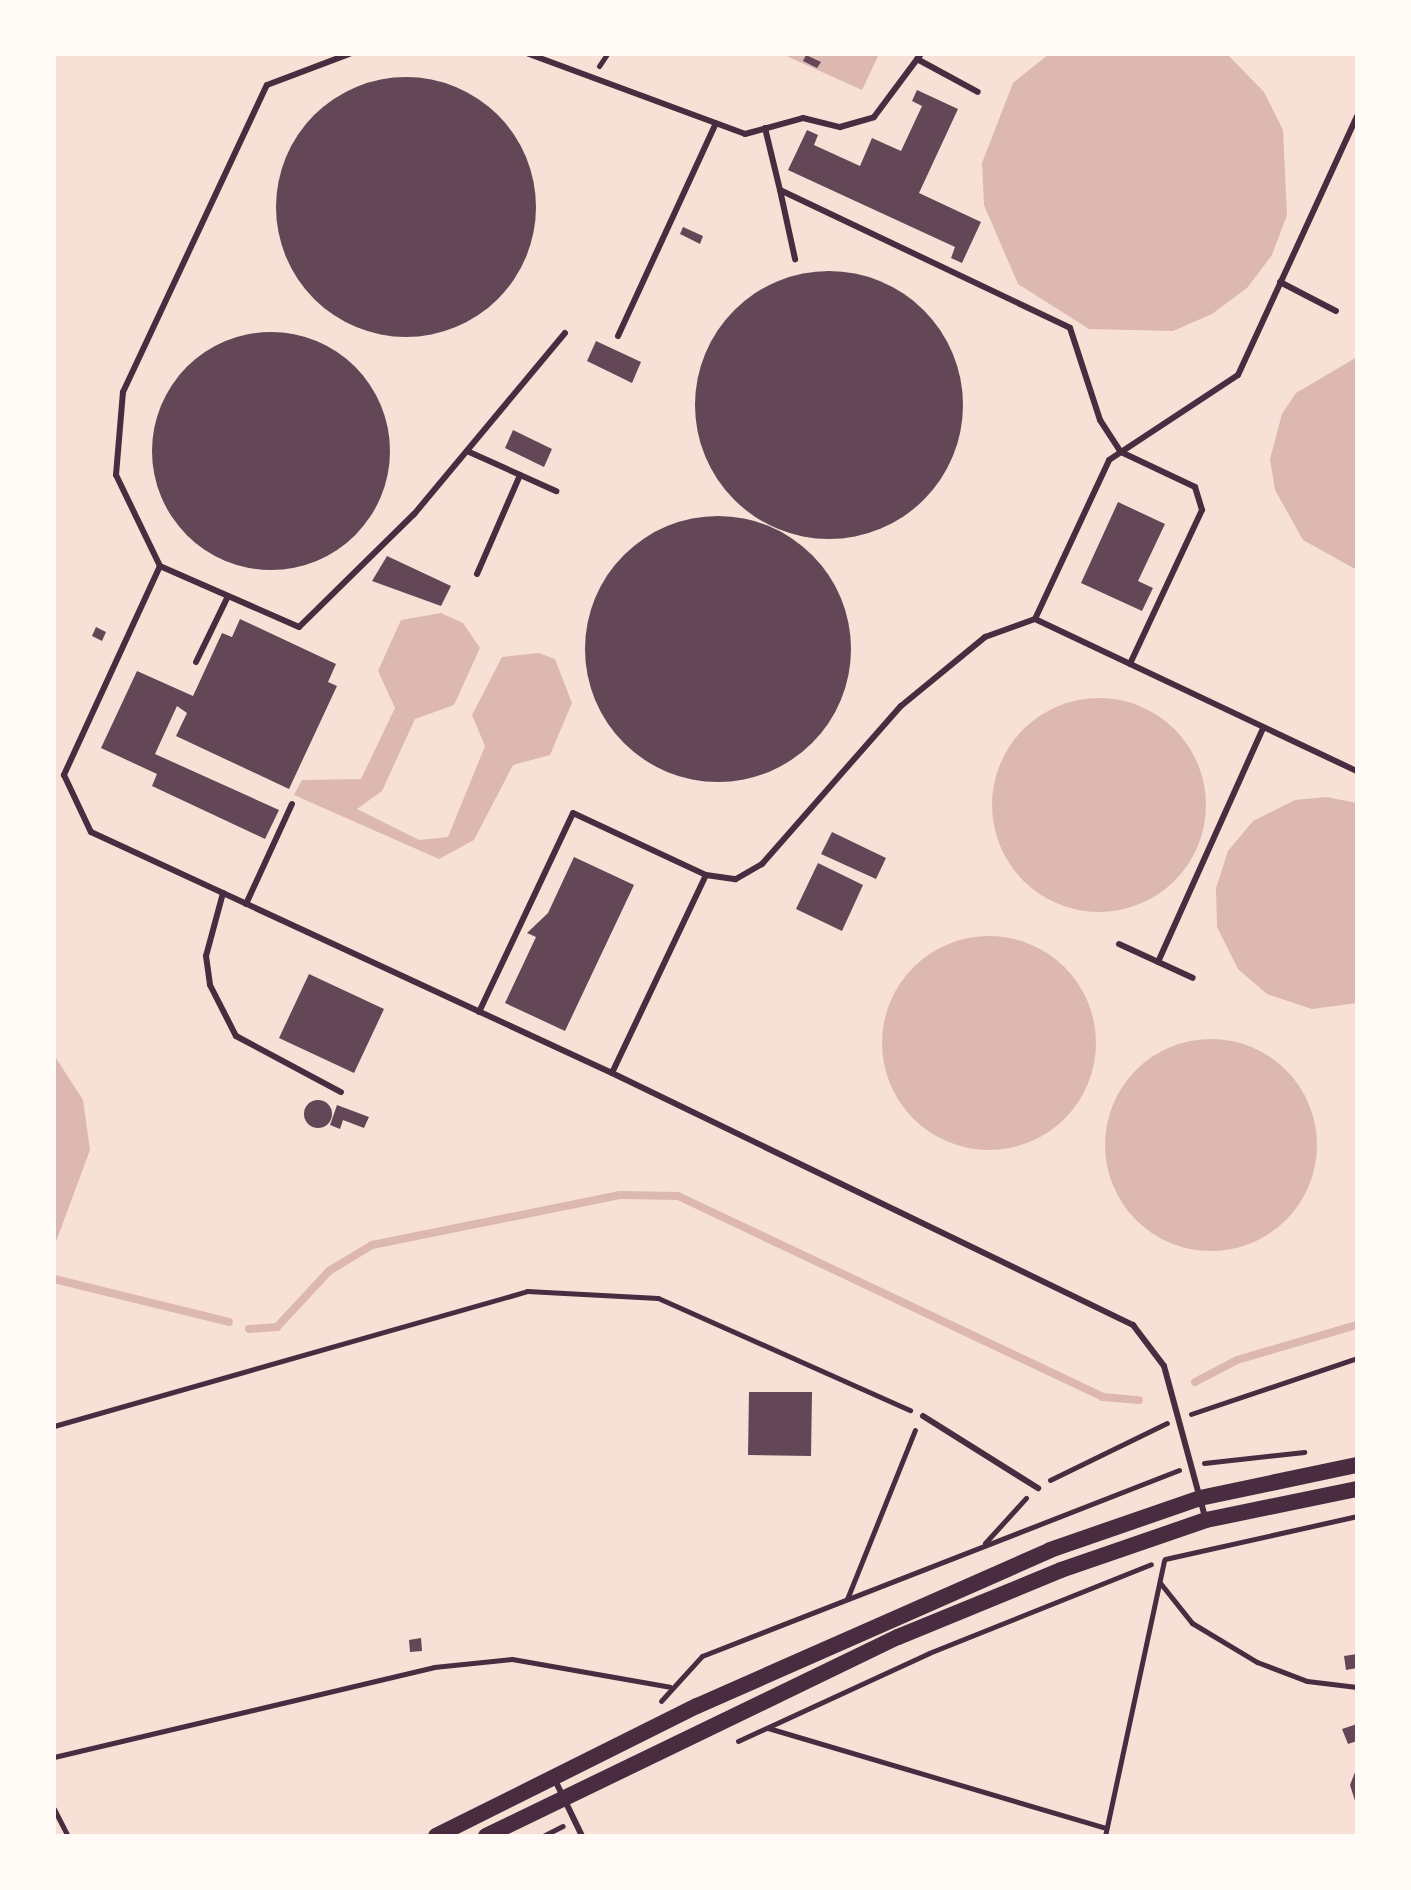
<!DOCTYPE html>
<html>
<head>
<meta charset="utf-8">
<style>
  body { margin:0 }
  #map { position:relative; width:1411px; height:1890px; overflow:hidden; background:#f7e1d7; font-family:"Work Sans",sans-serif }
  div>[style] { position:absolute }
  [style*='--x'] { left:calc(var(--x)*1px); top:calc(var(--y)*1px); width:calc(var(--w)*1px); rotate:calc(var(--a)*1deg) }
  .water>* { inset:0; background:#dcb8b0 }
  .round { border-radius:50% }
  .stream>* { height:8px; margin:-4px; padding:0 4px; transform-origin:4px; border-radius:4px; background:#dcb8b0 }
  .building>* { inset:0; background:#644757 }
  .path>* { height:5px; margin:-2.5px; padding:0 2.5px; transform-origin:2.5px; border-radius:2.5px; background:#4a2c40 }
  .service>* { height:6px; margin:-3px; padding:0 3px; transform-origin:3px; border-radius:3px; background:#4a2c40 }
  .secondary>* { height:16px; margin:-8px; padding:0 8px; transform-origin:8px; border-radius:8px; background:#4a2c40 }
  span { translate:-50% -50%; white-space:nowrap; text-align:center; line-height:1.15; -webkit-text-stroke:6px #fffaf5; paint-order:stroke }
  .frame { position:absolute; inset:0; border:56px solid #fffaf5; pointer-events:none }
</style>
</head>
<body>
<div id="map">
  <div class="water">
    <div style="clip-path:polygon(782px 54px,879px 54px,862px 90px)"></div>
    <div style="clip-path:polygon(1049px 54px,1227px 54px,1264px 92px,1283px 130px,1287px 215px,1272px 255px,1247px 288px,1212px 314px,1173px 331px,1089px 329px,1018px 284px,984px 205px,982px 163px,1013px 83px)"></div>
    <div style="clip-path:polygon(1357px 357px,1357px 570px,1303px 540px,1275px 490px,1270px 459px,1282px 414px,1296px 393px)"></div>
    <div style="clip-path:polygon(441px 613px,463px 623px,480px 648px,454px 705px,415px 719px,382px 791px,357px 809px,419px 840px,448px 837px,485px 746px,472px 715px,502px 657px,539px 653px,555px 659px,572px 703px,550px 755px,513px 765px,474px 840px,439px 859px,294px 795px,302px 780px,361px 779px,395px 708px,378px 671px,401px 620px)"></div>
    <div class="round" style="left:992px;top:698px;width:214px;height:214px"></div>
    <div style="clip-path:polygon(1326px 797px,1357px 803px,1357px 1003px,1312px 1009px,1267px 994px,1238px 969px,1217px 927px,1216px 888px,1228px 851px,1253px 821px,1295px 800px)"></div>
    <div class="round" style="left:882px;top:936px;width:214px;height:214px"></div>
    <div class="round" style="left:1105px;top:1039px;width:212px;height:212px"></div>
    <div style="clip-path:polygon(54px 1055px,83px 1100px,90px 1150px,54px 1247px)"></div>
  </div>
  <div class="stream">
    <div style="--x:54;--y:1279;--w:180;--a:13.8"></div>
    <div style="--x:249;--y:1329;--w:28;--a:-4"></div>
    <div style="--x:277;--y:1327;--w:76;--a:-47.1"></div>
    <div style="--x:329;--y:1271;--w:50;--a:-31.2"></div>
    <div style="--x:372;--y:1245;--w:253;--a:-11.4"></div>
    <div style="--x:620;--y:1195;--w:58;--a:1"></div>
    <div style="--x:678;--y:1196;--w:470;--a:25.3"></div>
    <div style="--x:1103;--y:1397;--w:36;--a:5"></div>
    <div style="--x:1195;--y:1382;--w:47;--a:-27.6"></div>
    <div style="--x:1237;--y:1360;--w:125;--a:-16.3"></div>
  </div>
  <div class="building">
    <div style="clip-path:polygon(806px 55px,821px 62px,817px 68px,803px 61px)"></div>
    <div class="round" style="left:276px;top:77px;width:260px;height:260px"></div>
    <div style="clip-path:polygon(917px 90px,958px 109px,919px 193px,981px 222px,962px 263px,951px 258px,955px 247px,788px 170px,807px 130px,818px 135px,814px 145px,860px 166px,872px 138px,901px 151px,922px 106px,912px 101px)"></div>
    <div style="clip-path:polygon(683px 227px,703px 236px,700px 244px,680px 234px)"></div>
    <div class="round" style="left:695px;top:271px;width:268px;height:268px"></div>
    <div class="round" style="left:152px;top:332px;width:238px;height:238px"></div>
    <div style="clip-path:polygon(596px 341px,641px 362px,632px 383px,587px 361px)"></div>
    <div style="clip-path:polygon(513px 430px,552px 449px,544px 467px,505px 448px)"></div>
    <div style="clip-path:polygon(1118px 502px,1165px 524px,1138px 581px,1153px 588px,1142px 611px,1081px 583px)"></div>
    <div class="round" style="left:585px;top:516px;width:266px;height:266px"></div>
    <div style="clip-path:polygon(387px 556px,451px 586px,441px 606px,372px 581px)"></div>
    <div style="clip-path:polygon(240px 619px,336px 664px,328px 682px,337px 686px,289px 789px,176px 736px,187px 713px,177px 706px,155px 754px,279px 810px,265px 839px,152px 786px,157px 774px,101px 748px,137px 671px,193px 696px,222px 633px,232px 637px)"></div>
    <div style="clip-path:polygon(96px 627px,106px 632px,102px 641px,92px 636px)"></div>
    <div style="clip-path:polygon(832px 832px,886px 858px,876px 879px,821px 854px)"></div>
    <div style="clip-path:polygon(574px 857px,634px 885px,565px 1031px,505px 1003px,536px 937px,527px 933px,548px 913px)"></div>
    <div style="clip-path:polygon(818px 863px,863px 885px,842px 931px,796px 909px)"></div>
    <div style="clip-path:polygon(309px 974px,384px 1009px,354px 1073px,279px 1038px)"></div>
    <div class="round" style="left:304px;top:1100px;width:28px;height:28px"></div>
    <div style="clip-path:polygon(337px 1105px,369px 1117px,364px 1128px,343px 1120px,340px 1129px,330px 1125px)"></div>
    <div style="clip-path:polygon(749px 1392px,812px 1392px,811px 1456px,748px 1455px)"></div>
    <div style="clip-path:polygon(421px 1638px,422px 1651px,410px 1652px,409px 1640px)"></div>
    <div style="clip-path:polygon(1357px 1654px,1357px 1668px,1346px 1670px,1344px 1656px)"></div>
    <div style="clip-path:polygon(1357px 1724px,1357px 1741px,1348px 1744px,1342px 1729px)"></div>
    <div style="clip-path:polygon(1357px 1767px,1357px 1804px,1356px 1804px,1350px 1785px)"></div>
  </div>
  <div class="path">
    <div style="--x:599;--y:66;--w:14;--a:-56"></div>
    <div style="--x:1191;--y:1414;--w:175;--a:-18.6"></div>
    <div style="--x:54;--y:1426;--w:492;--a:-15.9"></div>
    <div style="--x:527;--y:1291;--w:131;--a:3.1"></div>
    <div style="--x:658;--y:1298;--w:276;--a:24"></div>
    <div style="--x:1204;--y:1463;--w:101;--a:-6.3"></div>
    <div style="--x:1050;--y:1480;--w:130;--a:-26"></div>
    <div style="--x:985;--y:1543;--w:61;--a:-47.7"></div>
    <div style="--x:1165;--y:1559;--w:197;--a:-12.6"></div>
    <div style="--x:1161;--y:1584;--w:50;--a:51.5"></div>
    <div style="--x:1192;--y:1623;--w:76;--a:31"></div>
    <div style="--x:1257;--y:1662;--w:53;--a:20.8"></div>
    <div style="--x:1307;--y:1681;--w:50;--a:6.8"></div>
    <div style="--x:847;--y:1599;--w:182;--a:-68.1"></div>
    <div style="--x:661;--y:1701;--w:61;--a:-47.7"></div>
    <div style="--x:702;--y:1656;--w:512;--a:-21.3"></div>
    <div style="--x:768;--y:1728;--w:352;--a:16.5"></div>
    <div style="--x:738;--y:1741;--w:210;--a:-24.7"></div>
    <div style="--x:929;--y:1653;--w:239;--a:-21.8"></div>
    <div style="--x:54;--y:1757;--w:391;--a:-13.3"></div>
    <div style="--x:434;--y:1667;--w:78;--a:-5.9"></div>
    <div style="--x:512;--y:1659;--w:160;--a:10"></div>
    <div style="--x:54;--y:1809;--w:30;--a:63"></div>
    <div style="--x:543;--y:1836;--w:22;--a:-27"></div>
    <div style="--x:1105;--y:1836;--w:282;--a:-77.9"></div>
  </div>
  <div class="service">
    <div style="--x:529;--y:54;--w:230;--a:20.3"></div>
    <div style="--x:745;--y:134;--w:60;--a:-15.4"></div>
    <div style="--x:803;--y:118;--w:38;--a:14"></div>
    <div style="--x:840;--y:127;--w:35;--a:-16"></div>
    <div style="--x:874;--y:117;--w:79;--a:-53.3"></div>
    <div style="--x:917;--y:59;--w:69;--a:28.4"></div>
    <div style="--x:765;--y:128;--w:64;--a:76.4"></div>
    <div style="--x:780;--y:190;--w:321;--a:25.4"></div>
    <div style="--x:1070;--y:328;--w:97;--a:71.9"></div>
    <div style="--x:1100;--y:420;--w:38;--a:57"></div>
    <div style="--x:1121;--y:452;--w:82;--a:25.3"></div>
    <div style="--x:1195;--y:487;--w:24;--a:73"></div>
    <div style="--x:1202;--y:510;--w:170;--a:115.1"></div>
    <div style="--x:780;--y:190;--w:71;--a:77.7"></div>
    <div style="--x:1280;--y:282;--w:63;--a:27.4"></div>
    <div style="--x:565;--y:333;--w:236;--a:129.8"></div>
    <div style="--x:414;--y:514;--w:161;--a:135.5"></div>
    <div style="--x:299;--y:627;--w:152;--a:-156.3"></div>
    <div style="--x:160;--y:566;--w:230;--a:114.7"></div>
    <div style="--x:64;--y:775;--w:63;--a:64.7"></div>
    <div style="--x:91;--y:832;--w:574;--a:24.82"></div>
    <div style="--x:618;--y:336;--w:234;--a:-65.3"></div>
    <div style="--x:467;--y:451;--w:98;--a:24.2"></div>
    <div style="--x:160;--y:566;--w:101;--a:-115.8"></div>
    <div style="--x:116;--y:475;--w:83;--a:-85.2"></div>
    <div style="--x:123;--y:392;--w:339;--a:-64.9"></div>
    <div style="--x:267;--y:85;--w:88;--a:-20.7"></div>
    <div style="--x:477;--y:574;--w:108;--a:-66.5"></div>
    <div style="--x:1035;--y:619;--w:175;--a:-65"></div>
    <div style="--x:1109;--y:460;--w:154;--a:-33.4"></div>
    <div style="--x:1238;--y:375;--w:285;--a:-65.3"></div>
    <div style="--x:196;--y:662;--w:73;--a:-64.1"></div>
    <div style="--x:706;--y:875;--w:219;--a:115.4"></div>
    <div style="--x:612;--y:1073;--w:579;--a:25.81"></div>
    <div style="--x:1133;--y:1325;--w:51;--a:52.9"></div>
    <div style="--x:1164;--y:1366;--w:156;--a:74.8"></div>
    <div style="--x:223;--y:893;--w:65;--a:105.1"></div>
    <div style="--x:206;--y:956;--w:29;--a:82"></div>
    <div style="--x:210;--y:985;--w:57;--a:63"></div>
    <div style="--x:236;--y:1036;--w:119;--a:28.1"></div>
    <div style="--x:246;--y:904;--w:110;--a:-65.3"></div>
    <div style="--x:1119;--y:944;--w:81;--a:24.7"></div>
    <div style="--x:1158;--y:962;--w:256;--a:-65.8"></div>
    <div style="--x:479;--y:1012;--w:220;--a:-64.7"></div>
    <div style="--x:573;--y:813;--w:147;--a:25"></div>
    <div style="--x:706;--y:875;--w:30;--a:8"></div>
    <div style="--x:736;--y:879;--w:30;--a:-30"></div>
    <div style="--x:762;--y:864;--w:210;--a:-48.7"></div>
    <div style="--x:901;--y:706;--w:109;--a:-39.4"></div>
    <div style="--x:985;--y:637;--w:53;--a:-19.8"></div>
    <div style="--x:1035;--y:619;--w:356;--a:25.3"></div>
    <div style="--x:923;--y:1416;--w:136;--a:32.1"></div>
    <div style="--x:554;--y:1778;--w:64;--a:64.2"></div>
  </div>
  <div class="secondary">
    <div style="--x:436;--y:1836;--w:292;--a:-26.5"></div>
    <div style="--x:697;--y:1706;--w:386;--a:-23.8"></div>
    <div style="--x:1050;--y:1550;--w:159;--a:-19.1"></div>
    <div style="--x:1200;--y:1498;--w:160;--a:-11.9"></div>
    <div style="--x:486;--y:1836;--w:458;--a:-25.8"></div>
    <div style="--x:898;--y:1637;--w:176;--a:-22.3"></div>
    <div style="--x:1061;--y:1570;--w:153;--a:-19"></div>
    <div style="--x:1206;--y:1520;--w:154;--a:-11.6"></div>
  </div>
  <div class="frame"></div>
</div>
</body>
</html>
